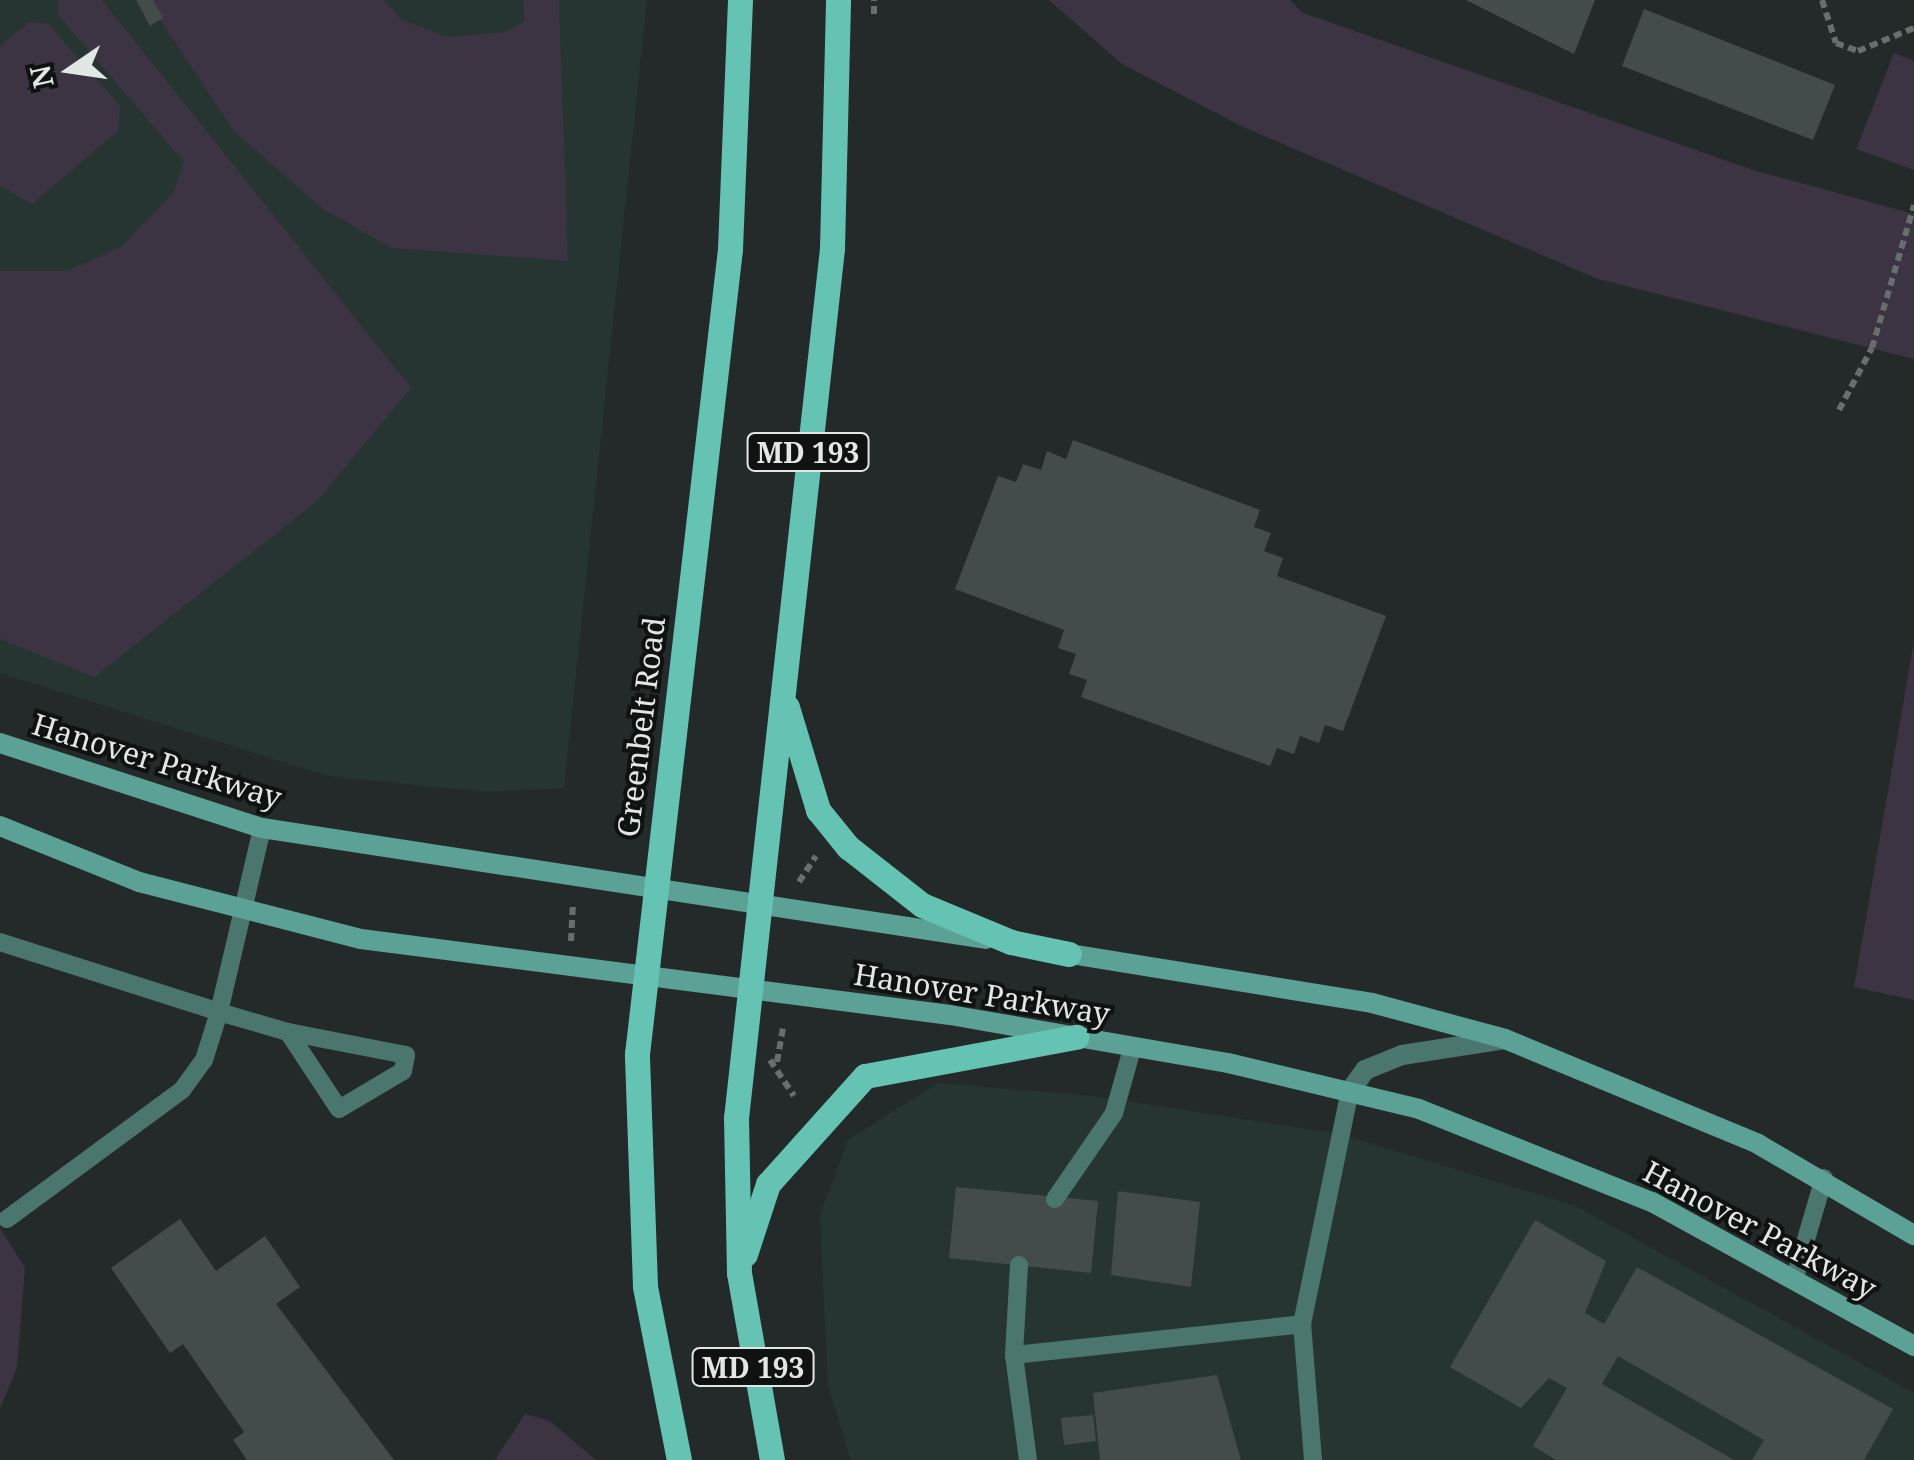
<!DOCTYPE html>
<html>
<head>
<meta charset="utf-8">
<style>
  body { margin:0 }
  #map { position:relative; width:1914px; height:1460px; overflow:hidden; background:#232a29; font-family:"Noto Serif",serif }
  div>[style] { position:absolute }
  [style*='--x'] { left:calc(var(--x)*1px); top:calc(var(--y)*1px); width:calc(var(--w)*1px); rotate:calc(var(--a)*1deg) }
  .built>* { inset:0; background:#263532 }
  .green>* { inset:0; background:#3c3343 }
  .building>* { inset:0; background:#444c4b }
  .path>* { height:6px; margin-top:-3px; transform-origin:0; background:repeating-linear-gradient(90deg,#686e6d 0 8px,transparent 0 13px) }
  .lane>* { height:18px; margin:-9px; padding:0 9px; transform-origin:9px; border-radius:9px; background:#4b766e }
  .street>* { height:20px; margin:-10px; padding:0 10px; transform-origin:10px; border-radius:10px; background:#4b766e }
  .secondary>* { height:20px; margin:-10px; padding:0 10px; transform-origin:10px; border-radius:10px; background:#5ba195 }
  .primary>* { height:25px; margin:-12.5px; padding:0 12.5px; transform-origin:12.5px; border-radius:12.5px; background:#65c3b3 }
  span { translate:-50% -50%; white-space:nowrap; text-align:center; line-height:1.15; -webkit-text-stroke:8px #0f1211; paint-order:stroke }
  .shield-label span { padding:2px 8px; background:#0f1211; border:2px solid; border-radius:8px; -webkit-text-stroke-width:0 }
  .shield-label { font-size:28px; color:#e2e7e6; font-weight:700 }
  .street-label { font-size:30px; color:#e2e7e6 }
  .north { position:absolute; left:20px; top:20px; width:100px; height:100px; -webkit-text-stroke:8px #0f1211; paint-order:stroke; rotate:257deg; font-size:28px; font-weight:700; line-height:40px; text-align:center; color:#e2e7e6 }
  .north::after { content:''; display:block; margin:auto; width:35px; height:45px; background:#e2e7e6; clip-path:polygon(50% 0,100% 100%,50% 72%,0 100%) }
</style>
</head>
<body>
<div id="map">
  <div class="built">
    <div style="clip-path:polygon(0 0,647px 0,564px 788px,487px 792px,328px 776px,0 673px)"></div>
    <div style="clip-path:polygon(938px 1083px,1093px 1096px,1340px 1134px,1576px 1206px,1914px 1393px,1914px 1460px,851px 1460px,828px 1386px,820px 1215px,848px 1140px)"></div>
  </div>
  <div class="green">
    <div style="clip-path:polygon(58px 0,102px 0,411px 388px,317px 501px,94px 677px,0 639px,0 271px,68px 271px,122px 246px,173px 193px,184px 162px,59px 16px)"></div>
    <div style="clip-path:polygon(147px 0,384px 0,402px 20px,447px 37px,505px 32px,525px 22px,523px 0,559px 0,568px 261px,392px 248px,323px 209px,233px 130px)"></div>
    <div style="clip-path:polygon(1049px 0,1290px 0,1303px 13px,1753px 170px,1914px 214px,1914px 359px,1598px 279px,1241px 126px,1122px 64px)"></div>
    <div style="clip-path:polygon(29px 22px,49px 24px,120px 106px,118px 131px,32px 204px,0 186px,0 46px)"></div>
    <div style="clip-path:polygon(1894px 53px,1914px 61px,1914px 170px,1856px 149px)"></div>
    <div style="clip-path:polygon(1914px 641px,1914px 1000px,1854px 987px)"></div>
    <div style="clip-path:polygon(0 1228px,25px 1268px,17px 1367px,0 1409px)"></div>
    <div style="clip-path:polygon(525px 1414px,550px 1421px,596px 1460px,495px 1460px)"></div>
  </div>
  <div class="building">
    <div style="clip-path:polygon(136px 0,153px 0,163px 18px,150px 26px)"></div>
    <div style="clip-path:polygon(1466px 0,1595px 0,1574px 54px)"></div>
    <div style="clip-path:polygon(1644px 9px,1835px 85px,1813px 140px,1622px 66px)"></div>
    <div style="clip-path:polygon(1073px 440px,1260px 510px,1254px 527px,1271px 533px,1264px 551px,1283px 558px,1277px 576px,1386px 616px,1343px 731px,1325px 725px,1319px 743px,1300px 736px,1294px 754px,1277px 748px,1270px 766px,1081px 697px,1087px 680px,1069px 674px,1076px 654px,1058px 648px,1064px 630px,955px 589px,998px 476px,1016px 482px,1023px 464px,1041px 470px,1047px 451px,1066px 459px)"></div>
    <div style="clip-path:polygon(956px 1187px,1098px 1201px,1091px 1273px,949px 1258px)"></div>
    <div style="clip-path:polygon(1118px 1191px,1200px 1202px,1191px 1287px,1111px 1275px)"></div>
    <div style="clip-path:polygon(180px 1219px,216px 1271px,265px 1236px,300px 1287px,276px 1304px,394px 1460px,247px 1460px,233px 1440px,244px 1432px,183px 1344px,170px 1353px,111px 1268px)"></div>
    <div style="clip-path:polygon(1535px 1220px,1606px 1261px,1585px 1313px,1604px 1324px,1637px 1267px,1893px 1409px,1864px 1460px,1752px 1460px,1764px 1440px,1618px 1356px,1602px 1384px,1734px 1460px,1556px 1460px,1533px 1446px,1567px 1388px,1549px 1378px,1521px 1408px,1450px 1367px)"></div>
    <div style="clip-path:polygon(1217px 1375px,1241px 1460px,1100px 1460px,1093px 1393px)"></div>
    <div style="clip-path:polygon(1093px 1415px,1096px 1441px,1064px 1445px,1061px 1418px)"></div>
  </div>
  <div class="path">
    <div style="--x:1822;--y:0;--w:45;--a:72"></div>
    <div style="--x:1836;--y:43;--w:23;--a:20"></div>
    <div style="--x:1858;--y:51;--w:61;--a:-22.3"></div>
    <div style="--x:874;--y:14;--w:14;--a:-90"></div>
    <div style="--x:1839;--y:410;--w:70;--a:-62"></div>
    <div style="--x:1872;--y:348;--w:149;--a:-73.6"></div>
    <div style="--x:799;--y:882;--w:31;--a:-57"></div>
    <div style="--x:571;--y:941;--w:37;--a:-87"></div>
    <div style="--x:770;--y:1060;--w:43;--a:56.3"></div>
    <div style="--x:777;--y:1062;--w:34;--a:-80"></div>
  </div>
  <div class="lane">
    <div style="--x:0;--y:942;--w:230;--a:17.7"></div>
    <div style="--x:219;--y:1012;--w:189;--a:-76.8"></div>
    <div style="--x:1055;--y:1199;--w:104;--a:-55.5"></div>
    <div style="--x:1114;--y:1113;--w:66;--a:-74.3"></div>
    <div style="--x:7;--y:1219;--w:217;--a:-36.4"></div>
    <div style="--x:182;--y:1090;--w:37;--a:-54"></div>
    <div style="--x:204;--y:1060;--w:50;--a:-72.6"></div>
    <div style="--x:219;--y:1012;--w:72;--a:16.2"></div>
    <div style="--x:288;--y:1032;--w:92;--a:56.5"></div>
    <div style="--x:339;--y:1109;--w:74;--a:-30.7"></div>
    <div style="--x:403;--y:1071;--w:16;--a:-79"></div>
    <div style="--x:406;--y:1055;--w:120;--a:-169"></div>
    <div style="--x:1019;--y:1265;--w:90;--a:93.2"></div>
    <div style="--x:1014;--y:1355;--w:106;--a:82.4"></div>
    <div style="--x:1795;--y:1277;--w:103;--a:-73.7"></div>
    <div style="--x:1014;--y:1355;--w:290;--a:-6.1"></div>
    <div style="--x:1313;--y:1460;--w:136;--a:-94.6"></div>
    <div style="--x:1302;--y:1324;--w:238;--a:-78.4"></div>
  </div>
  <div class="street">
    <div style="--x:1350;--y:1091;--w:26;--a:-54"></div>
    <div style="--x:1365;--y:1070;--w:40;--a:-22"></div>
    <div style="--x:1402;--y:1055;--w:104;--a:-8.8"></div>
  </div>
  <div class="secondary">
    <div style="--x:0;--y:743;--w:275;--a:18"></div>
    <div style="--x:262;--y:828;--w:732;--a:8.72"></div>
    <div style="--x:0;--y:826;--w:150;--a:21.9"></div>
    <div style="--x:139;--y:882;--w:229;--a:14.4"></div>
    <div style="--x:361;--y:939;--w:594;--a:7.35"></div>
    <div style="--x:950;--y:1015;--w:282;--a:9.8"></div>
    <div style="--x:1228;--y:1063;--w:196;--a:13.5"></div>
    <div style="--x:1419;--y:1109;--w:251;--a:21.8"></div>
    <div style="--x:1652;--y:1202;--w:299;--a:28.8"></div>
    <div style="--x:1058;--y:952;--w:318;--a:9.2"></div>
    <div style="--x:1372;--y:1003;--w:138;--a:15.1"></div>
    <div style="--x:1505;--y:1039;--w:274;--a:22.5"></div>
    <div style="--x:1758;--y:1144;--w:181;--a:30.3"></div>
  </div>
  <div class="primary">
    <div style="--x:787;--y:707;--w:108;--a:73.2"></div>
    <div style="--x:818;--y:810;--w:48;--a:51"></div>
    <div style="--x:848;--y:847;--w:94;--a:38.1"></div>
    <div style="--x:922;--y:905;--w:96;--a:22.6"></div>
    <div style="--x:1011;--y:942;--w:59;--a:11.7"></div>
    <div style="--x:745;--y:1254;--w:74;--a:-71.8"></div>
    <div style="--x:768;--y:1184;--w:145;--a:-48.1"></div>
    <div style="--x:865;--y:1076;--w:215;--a:-10.5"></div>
    <div style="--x:679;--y:1460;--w:177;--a:-101.1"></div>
    <div style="--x:645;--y:1286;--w:232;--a:-92"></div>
    <div style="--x:637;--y:1054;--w:810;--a:-83.41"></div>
    <div style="--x:730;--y:249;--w:249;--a:-87.7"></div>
    <div style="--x:772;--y:1460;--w:190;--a:-100"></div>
    <div style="--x:739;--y:1273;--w:155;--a:-91.1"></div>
    <div style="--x:736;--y:1118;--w:875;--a:-83.7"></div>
    <div style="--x:832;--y:248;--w:248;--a:-88.6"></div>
  </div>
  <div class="shield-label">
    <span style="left:808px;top:452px">MD 193</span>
    <span style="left:753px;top:1367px">MD 193</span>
  </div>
  <div class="street-label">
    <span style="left:641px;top:727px;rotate:-83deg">Greenbelt Road</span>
    <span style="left:157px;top:761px;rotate:17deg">Hanover Parkway</span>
    <span style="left:982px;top:994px;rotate:9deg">Hanover Parkway</span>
    <span style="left:1760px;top:1230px;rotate:28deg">Hanover Parkway</span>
  </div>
  <div class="north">N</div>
</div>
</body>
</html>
